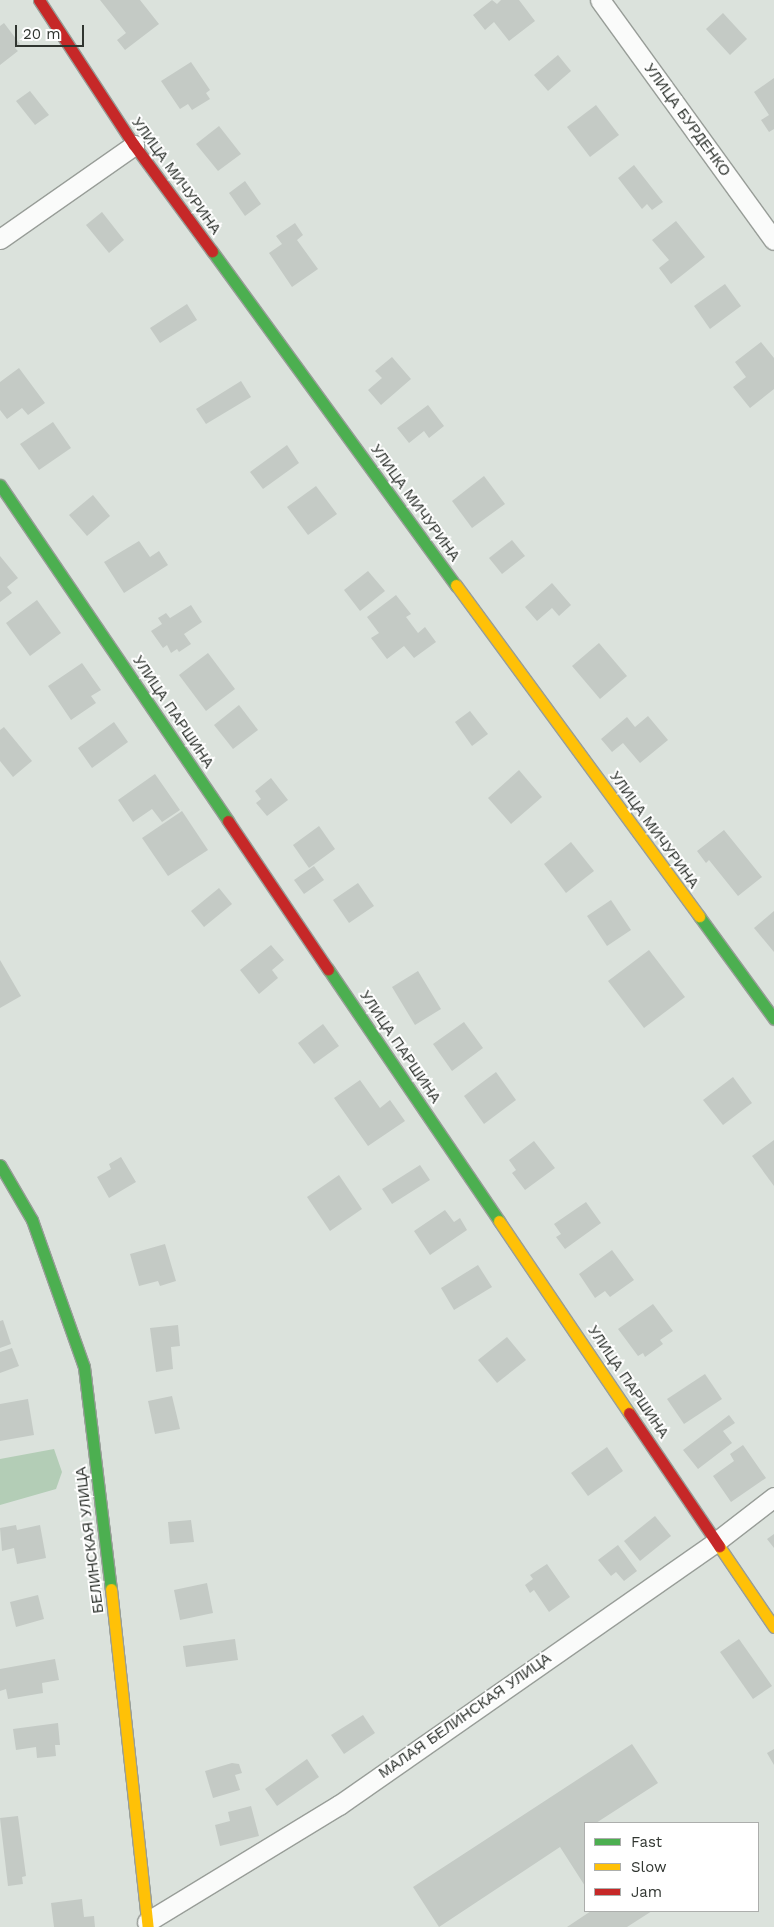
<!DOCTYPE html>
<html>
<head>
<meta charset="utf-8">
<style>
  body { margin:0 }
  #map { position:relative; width:774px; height:1927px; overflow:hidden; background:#dbe2dc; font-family:"Work Sans",sans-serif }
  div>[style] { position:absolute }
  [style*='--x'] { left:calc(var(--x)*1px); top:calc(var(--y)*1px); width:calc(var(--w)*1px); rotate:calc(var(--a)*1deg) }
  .green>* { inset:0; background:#b3cdb6 }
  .building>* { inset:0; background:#c4cac5 }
  .roads { filter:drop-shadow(1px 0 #989d98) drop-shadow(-1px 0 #989d98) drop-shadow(0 1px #989d98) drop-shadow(0 -1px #989d98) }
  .street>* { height:19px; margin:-9.5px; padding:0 9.5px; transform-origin:9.5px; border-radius:9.5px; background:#fafbfa }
  .fast>* { height:11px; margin:-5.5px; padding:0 5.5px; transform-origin:5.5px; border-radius:5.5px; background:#4caf50 }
  .slow>* { height:11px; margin:-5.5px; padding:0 5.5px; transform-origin:5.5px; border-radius:5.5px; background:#ffc107 }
  .jam>* { height:11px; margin:-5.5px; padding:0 5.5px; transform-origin:5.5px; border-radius:5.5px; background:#c62828 }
  span { translate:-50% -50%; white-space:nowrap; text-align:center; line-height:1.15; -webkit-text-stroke:4px #fff; paint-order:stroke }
  .street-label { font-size:15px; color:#303530 }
  .legend { position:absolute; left:584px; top:1822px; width:175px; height:90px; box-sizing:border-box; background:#fff; border:1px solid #acaeac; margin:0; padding:6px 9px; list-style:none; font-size:15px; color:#303530 }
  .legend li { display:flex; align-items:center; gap:10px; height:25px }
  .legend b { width:25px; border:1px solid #acaeac }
  .scale { position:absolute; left:15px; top:25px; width:69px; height:22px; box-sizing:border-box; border:2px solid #303530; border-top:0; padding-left:6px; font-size:15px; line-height:18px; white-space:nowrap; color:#303530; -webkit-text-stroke:4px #fff; paint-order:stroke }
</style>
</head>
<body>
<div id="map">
  <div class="green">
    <div style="clip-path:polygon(54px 1449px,62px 1472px,56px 1489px,0 1505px,0 1459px)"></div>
  </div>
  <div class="building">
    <div style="clip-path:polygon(100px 0,140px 0,159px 24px,125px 50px,117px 40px,126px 33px)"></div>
    <div style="clip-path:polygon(492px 0,497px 4px,501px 0,519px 0,535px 21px,509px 41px,494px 22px,485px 30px,473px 15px)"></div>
    <div style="clip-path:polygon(723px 13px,747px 39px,730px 55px,706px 29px)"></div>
    <div style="clip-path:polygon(4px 23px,20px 44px,15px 48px,18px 51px,0 65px,0 26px)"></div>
    <div style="clip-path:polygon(558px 55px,571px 71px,548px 91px,534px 75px)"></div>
    <div style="clip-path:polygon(191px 62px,210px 90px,206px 93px,210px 99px,192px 110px,188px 104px,180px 109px,161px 81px)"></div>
    <div style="clip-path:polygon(774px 78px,774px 129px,769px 132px,761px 120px,769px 115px,754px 92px)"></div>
    <div style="clip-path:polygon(30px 91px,49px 115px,35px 125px,16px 101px)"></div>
    <div style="clip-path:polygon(596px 105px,619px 135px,590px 157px,567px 127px)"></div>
    <div style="clip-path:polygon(219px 126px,241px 154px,218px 171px,196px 144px)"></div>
    <div style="clip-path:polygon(634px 165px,663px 202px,652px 210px,647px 204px,642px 209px,618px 178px)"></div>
    <div style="clip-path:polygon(245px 181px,261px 204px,245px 216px,229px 193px)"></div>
    <div style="clip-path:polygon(102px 212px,124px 240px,109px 253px,86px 225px)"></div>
    <div style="clip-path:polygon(676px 221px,705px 257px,671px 284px,659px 268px,669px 260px,652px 240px)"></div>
    <div style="clip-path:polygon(295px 223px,303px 235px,297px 240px,318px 269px,292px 287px,269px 253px,282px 244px,276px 236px)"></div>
    <div style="clip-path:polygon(725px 284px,741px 306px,710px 329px,694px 306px)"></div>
    <div style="clip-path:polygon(187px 304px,197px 320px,160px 343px,150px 328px)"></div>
    <div style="clip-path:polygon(761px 342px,774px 358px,774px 389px,750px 408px,733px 387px,746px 377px,735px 362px)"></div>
    <div style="clip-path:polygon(392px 357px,411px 379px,381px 405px,368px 390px,382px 378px,375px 371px)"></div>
    <div style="clip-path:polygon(19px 368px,45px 403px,28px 415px,22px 408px,7px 419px,0 410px,0 382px)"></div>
    <div style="clip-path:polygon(241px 381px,251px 397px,206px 424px,196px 409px)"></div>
    <div style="clip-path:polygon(428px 405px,444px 426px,429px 438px,424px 431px,409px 443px,397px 428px)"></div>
    <div style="clip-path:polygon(53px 422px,71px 448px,39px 470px,20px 444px)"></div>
    <div style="clip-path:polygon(287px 445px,299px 463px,263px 489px,250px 472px)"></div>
    <div style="clip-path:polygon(484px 476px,505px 504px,472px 528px,452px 501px)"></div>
    <div style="clip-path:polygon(316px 486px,337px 514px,308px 535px,287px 507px)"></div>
    <div style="clip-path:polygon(93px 495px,110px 516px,87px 536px,69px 515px)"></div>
    <div style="clip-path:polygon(512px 540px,525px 556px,502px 574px,489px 558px)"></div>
    <div style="clip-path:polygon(139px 541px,150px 557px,159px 551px,168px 565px,124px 593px,104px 562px)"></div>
    <div style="clip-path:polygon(0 556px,18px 578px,7px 587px,12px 593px,0 602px)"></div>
    <div style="clip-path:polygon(368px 571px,385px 591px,360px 611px,344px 590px)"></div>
    <div style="clip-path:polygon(552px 583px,571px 605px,559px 616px,552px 608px,537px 621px,525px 607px)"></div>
    <div style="clip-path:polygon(396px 595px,411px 614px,406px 617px,418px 633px,425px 627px,436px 642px,414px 658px,404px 646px,387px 659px,371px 638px,379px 633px,367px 617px)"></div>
    <div style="clip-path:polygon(37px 600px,61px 633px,30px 656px,6px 623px)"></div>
    <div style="clip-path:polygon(191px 605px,202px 622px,184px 634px,191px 644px,179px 652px,177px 649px,171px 653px,167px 645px,163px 648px,151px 631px,162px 624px,158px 618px,166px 613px,170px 618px)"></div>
    <div style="clip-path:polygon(599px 643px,627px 676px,600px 699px,572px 666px)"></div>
    <div style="clip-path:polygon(208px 653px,235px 689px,206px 711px,179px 675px)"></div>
    <div style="clip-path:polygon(82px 663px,101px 690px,91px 696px,96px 703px,71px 720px,48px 686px)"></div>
    <div style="clip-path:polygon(239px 705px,258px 730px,233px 749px,214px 725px)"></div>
    <div style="clip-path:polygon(470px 711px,488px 734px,472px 746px,455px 722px)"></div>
    <div style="clip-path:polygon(648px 716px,668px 740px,640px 763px,623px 743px,612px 752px,601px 739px,627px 717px,635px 727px)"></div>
    <div style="clip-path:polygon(114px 722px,128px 742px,92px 768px,78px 748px)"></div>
    <div style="clip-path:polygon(4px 727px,32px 761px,13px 777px,0 761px,0 730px)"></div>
    <div style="clip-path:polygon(519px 770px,542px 797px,511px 824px,488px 798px)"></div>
    <div style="clip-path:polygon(155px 774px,180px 810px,162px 822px,152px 809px,133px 822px,118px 800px)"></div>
    <div style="clip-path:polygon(271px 778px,288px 800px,267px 816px,256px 803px,261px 799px,255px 791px)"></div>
    <div style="clip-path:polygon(182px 811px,208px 850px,168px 876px,142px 838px)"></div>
    <div style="clip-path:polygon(319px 826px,335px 849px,309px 868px,293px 845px)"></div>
    <div style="clip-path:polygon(724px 830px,762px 877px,738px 896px,709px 860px,706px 863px,697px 851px)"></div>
    <div style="clip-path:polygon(571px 842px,594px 871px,566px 893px,544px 864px)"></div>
    <div style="clip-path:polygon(314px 866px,324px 880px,304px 894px,294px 880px)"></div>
    <div style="clip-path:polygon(358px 883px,374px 906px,349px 923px,333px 900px)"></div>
    <div style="clip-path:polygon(219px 888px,232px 904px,204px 927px,191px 911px)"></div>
    <div style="clip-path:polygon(611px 900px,631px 930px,607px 946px,587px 916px)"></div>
    <div style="clip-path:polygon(774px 911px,774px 952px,754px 928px)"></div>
    <div style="clip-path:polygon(271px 945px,284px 960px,272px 970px,278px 978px,259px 994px,240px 970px)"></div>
    <div style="clip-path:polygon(649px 950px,685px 997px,644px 1028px,608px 981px)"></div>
    <div style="clip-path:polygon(0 960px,21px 996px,0 1008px)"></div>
    <div style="clip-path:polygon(418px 971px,441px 1009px,415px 1025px,392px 987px)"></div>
    <div style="clip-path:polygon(464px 1022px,483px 1048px,452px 1071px,433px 1044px)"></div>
    <div style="clip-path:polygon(323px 1024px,339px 1046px,314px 1064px,298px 1043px)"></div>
    <div style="clip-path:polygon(496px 1072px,516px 1100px,484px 1124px,464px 1096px)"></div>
    <div style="clip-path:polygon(733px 1077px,752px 1103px,723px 1125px,703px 1100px)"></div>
    <div style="clip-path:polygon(360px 1080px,380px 1108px,390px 1100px,405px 1121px,368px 1146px,334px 1098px)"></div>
    <div style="clip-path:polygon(774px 1140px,774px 1186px,752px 1156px)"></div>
    <div style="clip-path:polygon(534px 1141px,555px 1168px,525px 1190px,512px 1173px,516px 1170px,509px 1160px)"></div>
    <div style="clip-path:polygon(121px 1157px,136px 1182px,109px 1198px,97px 1177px,111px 1169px,109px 1164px)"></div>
    <div style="clip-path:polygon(420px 1165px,430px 1180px,392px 1204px,382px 1189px)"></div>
    <div style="clip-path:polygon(339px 1175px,362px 1209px,330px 1231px,307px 1197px)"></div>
    <div style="clip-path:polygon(586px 1202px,601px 1223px,565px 1249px,556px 1237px,561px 1234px,554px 1224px)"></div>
    <div style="clip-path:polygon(445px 1210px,454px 1222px,460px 1218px,467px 1230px,430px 1255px,414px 1231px)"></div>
    <div style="clip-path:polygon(165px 1244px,176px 1281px,160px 1286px,158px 1281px,139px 1286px,130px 1254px)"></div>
    <div style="clip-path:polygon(612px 1250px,634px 1280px,610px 1297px,605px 1291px,595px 1298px,579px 1274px)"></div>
    <div style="clip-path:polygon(478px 1265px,492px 1287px,454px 1310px,441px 1288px)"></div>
    <div style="clip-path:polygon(653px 1304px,673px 1331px,660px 1340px,663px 1344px,645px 1357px,643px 1353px,638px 1356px,618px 1329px)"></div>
    <div style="clip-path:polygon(3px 1320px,11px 1344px,0 1348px,0 1321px)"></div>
    <div style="clip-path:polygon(178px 1325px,180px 1346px,171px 1347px,173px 1369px,156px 1372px,150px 1328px)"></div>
    <div style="clip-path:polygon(507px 1337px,526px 1360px,497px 1383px,478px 1360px)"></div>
    <div style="clip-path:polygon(12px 1348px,19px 1366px,0 1373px,0 1352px)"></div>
    <div style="clip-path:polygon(705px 1374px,722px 1399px,684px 1424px,667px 1399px)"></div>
    <div style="clip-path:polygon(172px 1396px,180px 1429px,155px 1434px,148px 1401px)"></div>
    <div style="clip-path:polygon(28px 1399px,34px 1435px,0 1441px,0 1404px)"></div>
    <div style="clip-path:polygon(729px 1415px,735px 1423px,723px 1431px,732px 1443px,698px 1469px,683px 1450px)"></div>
    <div style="clip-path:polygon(743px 1445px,766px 1478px,731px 1502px,713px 1476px,734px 1461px,730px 1454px)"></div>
    <div style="clip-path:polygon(607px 1447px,623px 1471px,588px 1496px,571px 1473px)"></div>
    <div style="clip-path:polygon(655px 1516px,671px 1536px,640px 1561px,624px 1541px)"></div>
    <div style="clip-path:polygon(191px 1520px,194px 1542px,170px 1544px,168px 1522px)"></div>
    <div style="clip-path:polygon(16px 1525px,17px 1530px,40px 1525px,46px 1558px,17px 1564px,14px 1548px,2px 1551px,0 1528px)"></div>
    <div style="clip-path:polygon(774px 1534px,774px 1548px,767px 1539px)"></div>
    <div style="clip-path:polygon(618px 1545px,637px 1571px,624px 1581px,616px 1572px,611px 1576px,598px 1560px)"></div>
    <div style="clip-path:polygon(547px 1564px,570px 1597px,549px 1612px,534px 1590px,530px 1593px,525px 1585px,533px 1579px,530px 1575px)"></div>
    <div style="clip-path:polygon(207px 1583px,213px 1613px,180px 1620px,174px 1590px)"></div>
    <div style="clip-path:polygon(38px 1595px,44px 1619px,16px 1627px,10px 1602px)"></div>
    <div style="clip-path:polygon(235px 1639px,238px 1660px,186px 1667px,183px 1646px)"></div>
    <div style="clip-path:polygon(739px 1639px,772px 1686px,753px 1699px,720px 1652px)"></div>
    <div style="clip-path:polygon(55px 1659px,59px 1680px,42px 1683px,43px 1693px,8px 1699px,6px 1689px,0 1691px,0 1669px)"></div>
    <div style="clip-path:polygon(363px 1715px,375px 1733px,344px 1754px,331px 1735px)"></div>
    <div style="clip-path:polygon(58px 1723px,60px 1745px,55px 1745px,56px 1756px,37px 1758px,36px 1747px,16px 1750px,13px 1729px)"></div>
    <div style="clip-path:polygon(632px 1744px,658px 1783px,596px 1823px,585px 1823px,585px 1886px,560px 1847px,439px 1927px,413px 1887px)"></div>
    <div style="clip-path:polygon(774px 1749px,774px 1765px,767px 1753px)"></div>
    <div style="clip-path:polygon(307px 1759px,319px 1777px,277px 1806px,265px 1789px)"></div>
    <div style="clip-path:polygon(232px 1763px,239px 1764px,242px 1773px,235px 1775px,240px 1790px,213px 1798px,205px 1771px)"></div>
    <div style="clip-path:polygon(251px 1806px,259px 1836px,220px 1846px,215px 1825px,230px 1821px,228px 1812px)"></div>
    <div style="clip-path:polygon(18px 1816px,26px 1876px,22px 1877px,23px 1884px,8px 1886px,0 1818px)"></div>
    <div style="clip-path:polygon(82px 1899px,84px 1917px,94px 1916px,95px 1927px,54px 1927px,51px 1903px)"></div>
    <div style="clip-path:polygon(591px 1911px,652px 1911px,627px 1927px,567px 1927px)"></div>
  </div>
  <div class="roads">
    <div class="street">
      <div style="--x:600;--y:0;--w:296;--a:54.1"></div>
      <div style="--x:0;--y:239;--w:164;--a:-35"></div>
      <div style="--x:147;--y:1922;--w:225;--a:-31.4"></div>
      <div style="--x:339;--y:1805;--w:461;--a:-34.9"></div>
      <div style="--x:717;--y:1541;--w:72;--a:-37.7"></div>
    </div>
    <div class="fast">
      <div style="--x:212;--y:251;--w:414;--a:53.9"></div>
      <div style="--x:0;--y:485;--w:406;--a:55.8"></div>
      <div style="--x:699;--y:916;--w:127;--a:53.9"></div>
      <div style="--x:328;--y:969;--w:305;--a:55.8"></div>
      <div style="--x:0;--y:1165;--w:64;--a:59.8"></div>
      <div style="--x:32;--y:1220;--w:156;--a:70.5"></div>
      <div style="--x:84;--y:1367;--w:224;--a:83.1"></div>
    </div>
    <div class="slow">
      <div style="--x:456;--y:585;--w:411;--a:53.7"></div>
      <div style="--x:499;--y:1221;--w:232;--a:55.9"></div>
      <div style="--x:719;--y:1546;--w:98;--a:55.8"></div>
      <div style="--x:111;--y:1589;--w:340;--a:83.8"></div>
    </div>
    <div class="jam">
      <div style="--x:39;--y:0;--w:173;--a:56.8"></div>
      <div style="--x:134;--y:145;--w:132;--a:53.7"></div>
      <div style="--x:228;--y:821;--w:179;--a:56"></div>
      <div style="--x:629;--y:1413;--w:161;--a:55.9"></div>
    </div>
  </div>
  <div class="street-label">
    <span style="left:687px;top:120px;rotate:54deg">УЛИЦА БУРДЕНКО</span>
    <span style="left:176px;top:176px;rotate:54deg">УЛИЦА МИЧУРИНА</span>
    <span style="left:415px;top:503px;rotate:54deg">УЛИЦА МИЧУРИНА</span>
    <span style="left:173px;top:712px;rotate:56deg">УЛИЦА ПАРШИНА</span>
    <span style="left:654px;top:830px;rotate:54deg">УЛИЦА МИЧУРИНА</span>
    <span style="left:400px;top:1047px;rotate:56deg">УЛИЦА ПАРШИНА</span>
    <span style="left:628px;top:1382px;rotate:56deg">УЛИЦА ПАРШИНА</span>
    <span style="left:90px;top:1540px;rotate:-97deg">БЕЛИНСКАЯ УЛИЦА</span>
    <span style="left:465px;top:1716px;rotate:-35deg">МАЛАЯ БЕЛИНСКАЯ УЛИЦА</span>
  </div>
  <ul class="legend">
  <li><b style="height:6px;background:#4caf50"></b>Fast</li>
  <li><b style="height:6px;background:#ffc107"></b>Slow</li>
  <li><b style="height:6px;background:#c62828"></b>Jam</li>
  </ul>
  <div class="scale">20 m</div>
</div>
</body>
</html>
